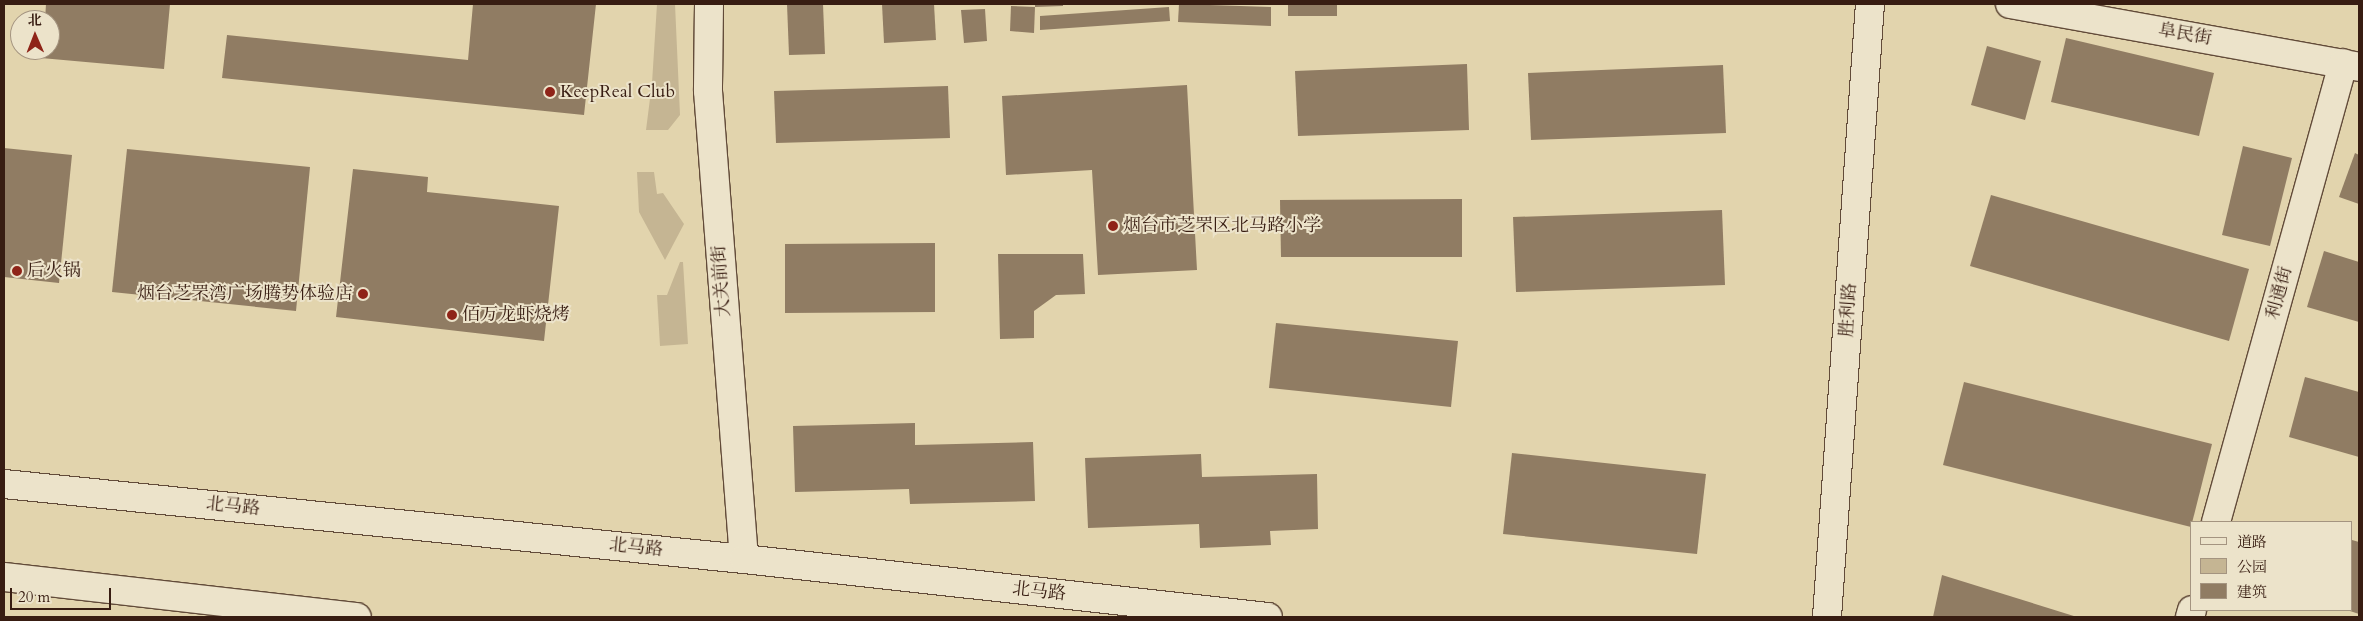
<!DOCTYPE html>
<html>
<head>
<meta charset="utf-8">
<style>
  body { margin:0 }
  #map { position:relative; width:2363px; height:621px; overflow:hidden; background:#e2d4ad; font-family:Cardo,"Noto Serif SC",serif }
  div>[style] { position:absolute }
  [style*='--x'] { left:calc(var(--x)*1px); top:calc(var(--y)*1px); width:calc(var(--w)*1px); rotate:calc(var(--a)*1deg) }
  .green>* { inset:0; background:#c5b593 }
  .building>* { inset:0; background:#907c63 }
  .roads { filter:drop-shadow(1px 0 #624b39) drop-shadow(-1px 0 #624b39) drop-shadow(0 1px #624b39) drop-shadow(0 -1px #624b39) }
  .minor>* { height:28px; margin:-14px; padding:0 14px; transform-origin:14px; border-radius:14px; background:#ece3ca }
  .tertiary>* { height:28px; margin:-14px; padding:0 14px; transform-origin:14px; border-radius:14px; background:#ece3ca }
  .secondary>* { height:28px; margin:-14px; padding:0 14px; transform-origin:14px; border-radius:14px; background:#ece3ca }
  .dots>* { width:14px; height:14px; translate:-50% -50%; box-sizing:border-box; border:2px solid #ece3ca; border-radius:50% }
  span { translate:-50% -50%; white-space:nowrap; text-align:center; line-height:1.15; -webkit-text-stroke:4px #ece3ca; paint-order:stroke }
  .street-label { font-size:18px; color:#381d12 }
  .poi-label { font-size:18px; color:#381d12 }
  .left { translate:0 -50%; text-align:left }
  .right { translate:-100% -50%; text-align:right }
  .frame { position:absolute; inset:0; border:5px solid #381d12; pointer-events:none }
  .legend { position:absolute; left:2190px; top:521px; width:162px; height:90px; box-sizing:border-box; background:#ece3ca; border:1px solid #a49480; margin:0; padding:6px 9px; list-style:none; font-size:15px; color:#381d12 }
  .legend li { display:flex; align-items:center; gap:10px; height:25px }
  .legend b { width:25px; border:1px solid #a49480 }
  .north { position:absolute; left:10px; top:10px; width:50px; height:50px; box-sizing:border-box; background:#ece3ca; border:1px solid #a49480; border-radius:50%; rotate:359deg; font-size:14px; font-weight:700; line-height:20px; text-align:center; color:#381d12 }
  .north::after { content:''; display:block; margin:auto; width:18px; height:22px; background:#8f2418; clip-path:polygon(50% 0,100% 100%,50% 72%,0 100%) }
  .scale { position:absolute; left:10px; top:588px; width:101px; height:22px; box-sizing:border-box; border:2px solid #381d12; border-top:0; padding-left:6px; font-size:15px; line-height:18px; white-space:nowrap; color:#381d12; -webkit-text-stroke:4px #ece3ca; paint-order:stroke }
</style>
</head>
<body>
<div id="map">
  <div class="green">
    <div style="clip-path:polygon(657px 4px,675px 4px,680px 115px,668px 130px,646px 130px,652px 83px)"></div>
    <div style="clip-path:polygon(637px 172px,654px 172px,657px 194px,663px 193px,684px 224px,665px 260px,639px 212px)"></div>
    <div style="clip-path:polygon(680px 262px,683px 262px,688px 344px,660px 346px,657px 295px,667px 295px)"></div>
  </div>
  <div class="building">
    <div style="clip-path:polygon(46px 4px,170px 4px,164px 69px,41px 58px,42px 50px,50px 50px,50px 20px,45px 20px)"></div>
    <div style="clip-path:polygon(473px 4px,596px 4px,584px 115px,222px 78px,227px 35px,468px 60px)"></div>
    <div style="clip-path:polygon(787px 4px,823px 4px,825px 54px,789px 55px)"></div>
    <div style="clip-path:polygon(882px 4px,934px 4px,936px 40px,884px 43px)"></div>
    <div style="clip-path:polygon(1035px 4px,1063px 4px,1063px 6px,1035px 7px)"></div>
    <div style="clip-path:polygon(1179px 4px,1271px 7px,1271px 26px,1178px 22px)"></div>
    <div style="clip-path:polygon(1288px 4px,1337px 4px,1337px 16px,1288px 16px)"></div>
    <div style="clip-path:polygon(1011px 6px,1035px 7px,1034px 33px,1010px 31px)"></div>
    <div style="clip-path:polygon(1169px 7px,1170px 21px,1040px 30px,1040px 16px)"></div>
    <div style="clip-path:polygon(985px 9px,987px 41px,964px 43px,961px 10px)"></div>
    <div style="clip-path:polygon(2066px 38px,2214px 73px,2199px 136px,2051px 102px)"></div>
    <div style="clip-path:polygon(1987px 46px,2041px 61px,2025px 120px,1971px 105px)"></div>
    <div style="clip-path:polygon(1467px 64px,1469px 130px,1298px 136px,1295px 71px)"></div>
    <div style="clip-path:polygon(1723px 65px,1726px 133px,1531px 140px,1528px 73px)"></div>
    <div style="clip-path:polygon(1187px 85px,1197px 270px,1098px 275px,1092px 170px,1006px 175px,1002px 96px)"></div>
    <div style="clip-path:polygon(948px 86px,950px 138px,776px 143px,774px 91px)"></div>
    <div style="clip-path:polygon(2243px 146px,2292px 158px,2270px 246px,2222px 235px)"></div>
    <div style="clip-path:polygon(4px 148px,72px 155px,59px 283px,4px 277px)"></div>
    <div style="clip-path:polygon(127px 149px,310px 167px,296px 311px,112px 292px)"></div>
    <div style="clip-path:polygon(2355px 153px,2359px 155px,2359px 204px,2339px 197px)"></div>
    <div style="clip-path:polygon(353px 169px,428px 177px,427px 192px,559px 206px,544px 341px,336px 317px)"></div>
    <div style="clip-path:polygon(1991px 195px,2249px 269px,2229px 341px,1970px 266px)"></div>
    <div style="clip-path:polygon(1462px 199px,1462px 257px,1281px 257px,1280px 200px)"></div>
    <div style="clip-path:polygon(1722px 210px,1725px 285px,1516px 292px,1513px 217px)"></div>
    <div style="clip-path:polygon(935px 243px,935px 312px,785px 313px,785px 244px)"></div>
    <div style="clip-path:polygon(2324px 251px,2359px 262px,2359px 322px,2307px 307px)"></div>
    <div style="clip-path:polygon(998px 254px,1083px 254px,1085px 294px,1056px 295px,1034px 311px,1034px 338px,1000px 339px)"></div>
    <div style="clip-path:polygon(1276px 323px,1458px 341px,1451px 407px,1269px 388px)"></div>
    <div style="clip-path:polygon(2305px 377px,2359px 392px,2359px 457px,2289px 437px)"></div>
    <div style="clip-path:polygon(1964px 382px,2212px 444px,2191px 527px,1943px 465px)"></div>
    <div style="clip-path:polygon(915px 423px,915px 445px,1033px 442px,1035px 501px,910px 504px,909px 489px,795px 492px,793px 426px)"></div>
    <div style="clip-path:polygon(1512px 453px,1706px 474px,1697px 554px,1503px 534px)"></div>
    <div style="clip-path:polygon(1201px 454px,1202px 477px,1317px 474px,1318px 529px,1270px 531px,1271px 545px,1200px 548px,1199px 524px,1088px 528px,1085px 458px)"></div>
    <div style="clip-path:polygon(2352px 540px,2359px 542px,2359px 614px,2347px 610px,2352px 610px)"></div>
    <div style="clip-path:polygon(1942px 575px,2077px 617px,1933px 617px)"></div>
  </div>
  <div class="roads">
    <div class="minor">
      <div style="--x:709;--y:4;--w:87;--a:90.7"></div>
      <div style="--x:708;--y:91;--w:469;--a:85.6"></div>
      <div style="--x:2010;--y:4;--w:355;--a:10.2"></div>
      <div style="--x:2216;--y:522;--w:476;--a:-74.5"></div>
      <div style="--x:2190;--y:617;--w:7;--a:-74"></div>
    </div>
    <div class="tertiary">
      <div style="--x:1827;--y:617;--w:615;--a:-85.99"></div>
    </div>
    <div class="secondary">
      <div style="--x:4;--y:484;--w:744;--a:5.79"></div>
      <div style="--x:744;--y:559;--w:527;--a:6.32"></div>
      <div style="--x:4;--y:577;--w:355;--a:6.5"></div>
    </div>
  </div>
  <div class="dots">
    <div style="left:550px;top:92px;background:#8f2418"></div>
    <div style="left:1113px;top:226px;background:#8f2418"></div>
    <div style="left:17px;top:271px;background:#8f2418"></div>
    <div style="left:363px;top:294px;background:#8f2418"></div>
    <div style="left:452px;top:315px;background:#8f2418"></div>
  </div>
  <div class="street-label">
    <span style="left:2185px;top:35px;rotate:10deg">阜民街</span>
    <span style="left:722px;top:281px;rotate:-94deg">大关前街</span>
    <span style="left:2280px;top:293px;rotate:-75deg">利通街</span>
    <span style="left:1849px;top:310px;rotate:-86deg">胜利路</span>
    <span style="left:233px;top:507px;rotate:6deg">北马路</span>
    <span style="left:636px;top:548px;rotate:6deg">北马路</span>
    <span style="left:1039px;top:592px;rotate:6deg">北马路</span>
  </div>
  <div class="poi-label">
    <span class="left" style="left:560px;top:92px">KeepReal Club</span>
    <span class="left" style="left:1123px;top:226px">烟台市芝罘区北马路小学</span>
    <span class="left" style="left:27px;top:271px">后火锅</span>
    <span class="right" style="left:353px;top:294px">烟台芝罘湾广场腾势体验店</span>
    <span class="left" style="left:462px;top:315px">佰万龙虾烧烤</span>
  </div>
  <div class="frame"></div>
  <ul class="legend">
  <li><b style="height:6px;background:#ece3ca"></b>道路</li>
  <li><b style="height:14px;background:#c5b593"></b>公园</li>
  <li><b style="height:14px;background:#907c63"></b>建筑</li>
  </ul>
  <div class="north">北</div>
  <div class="scale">20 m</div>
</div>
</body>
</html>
